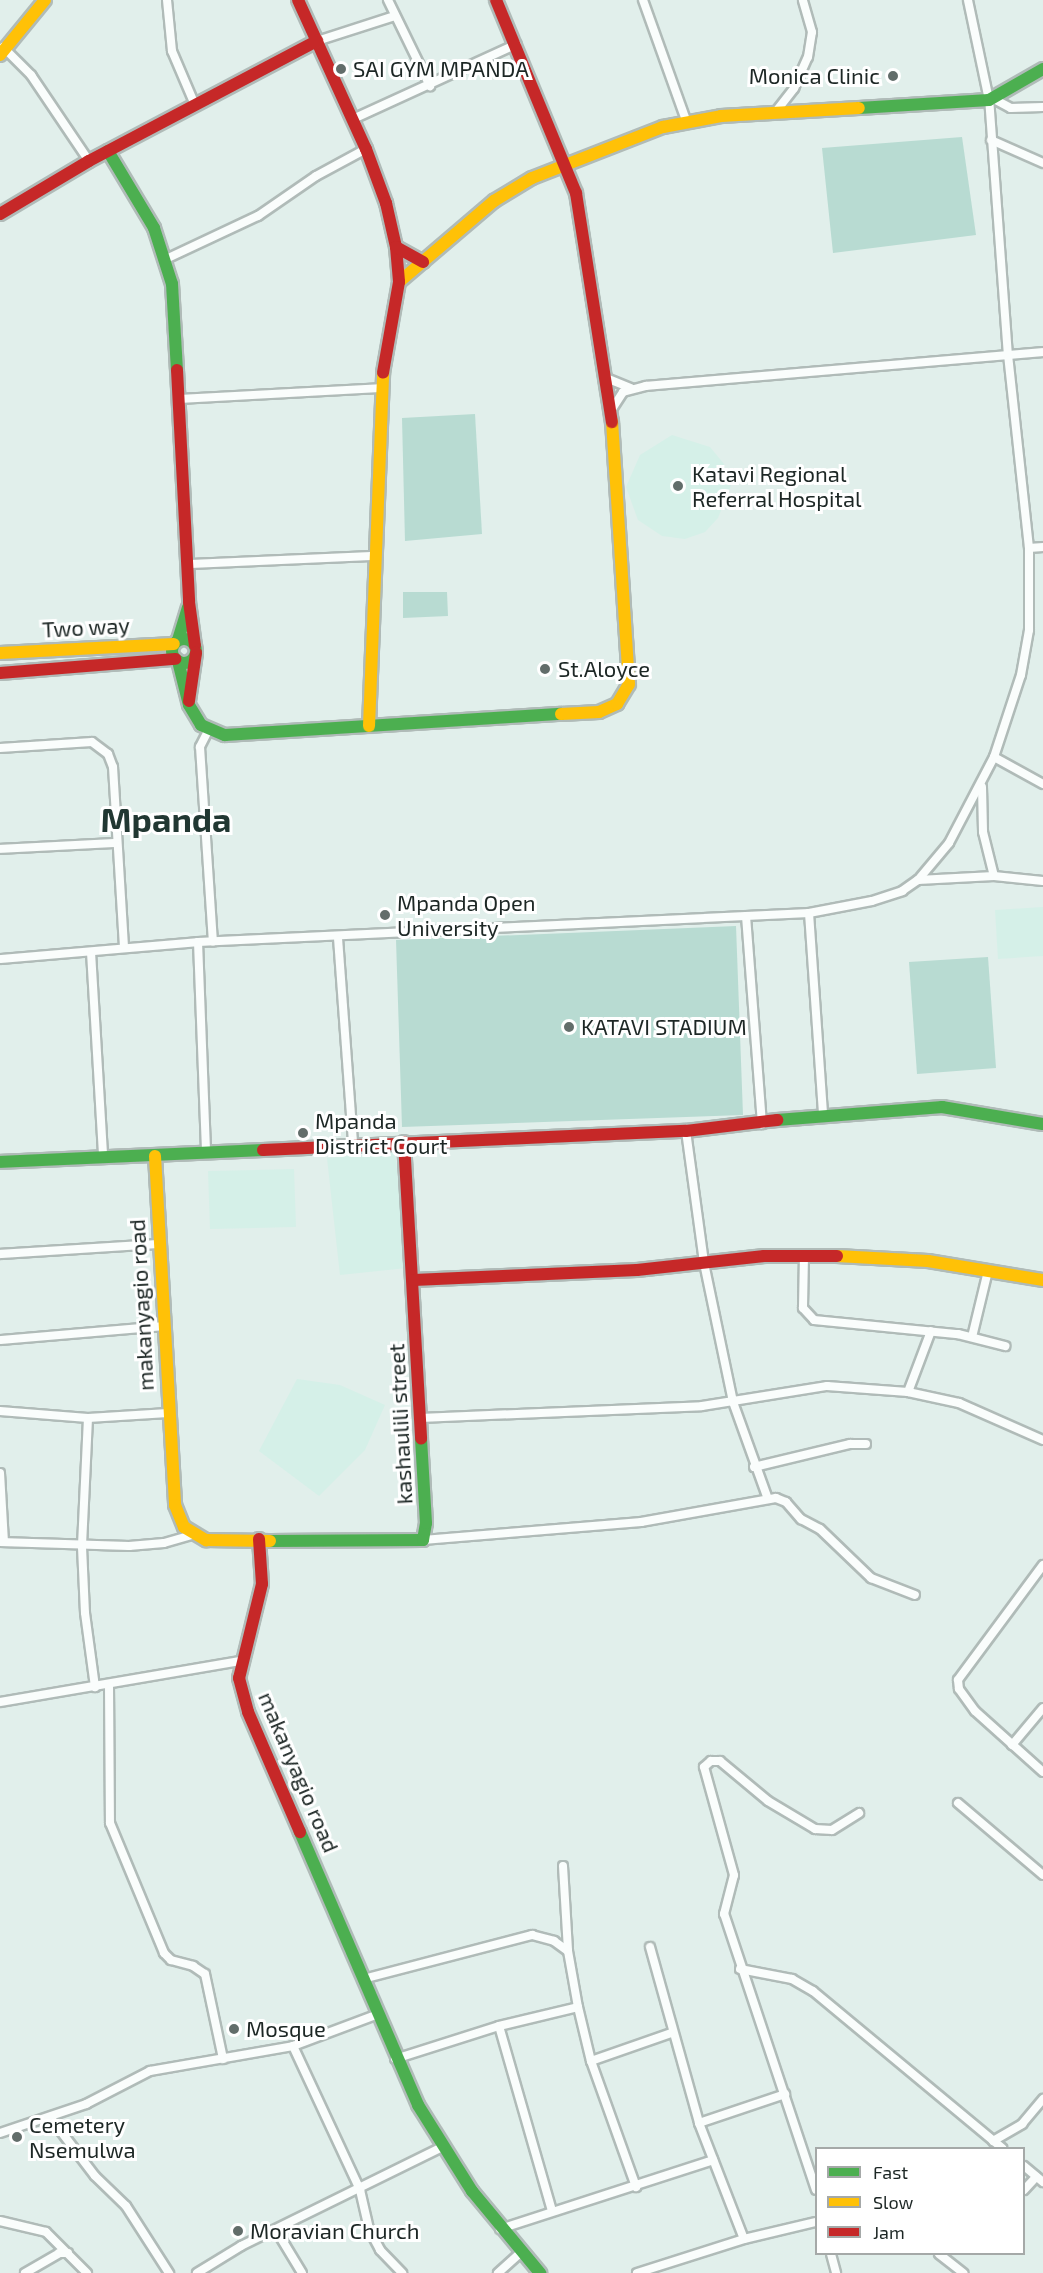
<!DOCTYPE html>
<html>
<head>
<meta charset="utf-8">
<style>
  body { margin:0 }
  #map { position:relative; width:1043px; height:2273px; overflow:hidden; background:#e1efeb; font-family:"Exo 2",sans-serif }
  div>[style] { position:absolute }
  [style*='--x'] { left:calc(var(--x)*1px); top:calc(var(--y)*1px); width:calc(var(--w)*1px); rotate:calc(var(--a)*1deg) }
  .built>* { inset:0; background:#d5f0e8 }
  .green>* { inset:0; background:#b8dbd2 }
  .roads { filter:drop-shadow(2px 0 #b0bbb8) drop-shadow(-2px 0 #b0bbb8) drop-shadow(0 2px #b0bbb8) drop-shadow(0 -2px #b0bbb8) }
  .street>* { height:8px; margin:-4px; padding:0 4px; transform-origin:4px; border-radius:4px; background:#fafdfc }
  .fast>* { height:12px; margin:-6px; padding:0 6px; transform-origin:6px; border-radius:6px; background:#4caf50 }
  .fast>.ring { margin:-6px; padding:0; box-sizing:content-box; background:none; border:12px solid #4caf50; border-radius:50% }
  .slow>* { height:12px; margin:-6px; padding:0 6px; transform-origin:6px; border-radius:6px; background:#ffc107 }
  .jam>* { height:12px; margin:-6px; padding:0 6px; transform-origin:6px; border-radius:6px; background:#c62828 }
  .dots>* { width:16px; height:16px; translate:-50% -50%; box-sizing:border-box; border:3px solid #fff; border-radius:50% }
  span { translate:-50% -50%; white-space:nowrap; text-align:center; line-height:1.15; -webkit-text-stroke:6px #fff; paint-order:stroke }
  .poi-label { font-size:22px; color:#1d2725 }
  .left { translate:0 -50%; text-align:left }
  .right { translate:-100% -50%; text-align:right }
  .street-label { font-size:22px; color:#1d2725 }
  .town-label { font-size:34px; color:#213732; font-weight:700 }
  .legend { position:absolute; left:815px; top:2147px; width:210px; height:108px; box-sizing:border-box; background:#fff; border:2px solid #a5a9a8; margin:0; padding:8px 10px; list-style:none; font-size:18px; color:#1d2725 }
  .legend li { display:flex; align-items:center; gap:12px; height:30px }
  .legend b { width:30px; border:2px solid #a5a9a8 }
</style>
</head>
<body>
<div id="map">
  <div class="built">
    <div style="clip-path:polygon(672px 435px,710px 447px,724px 464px,731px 485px,718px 518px,705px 532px,685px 539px,662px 536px,638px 520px,626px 487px,640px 455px)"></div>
    <div style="clip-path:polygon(1043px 907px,1043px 956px,998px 959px,995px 910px)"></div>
    <div style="clip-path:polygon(395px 1152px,407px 1268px,340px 1275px,327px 1158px)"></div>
    <div style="clip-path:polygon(294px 1169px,296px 1227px,210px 1229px,208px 1171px)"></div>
    <div style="clip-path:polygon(297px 1379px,340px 1385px,385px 1405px,365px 1450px,319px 1496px,259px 1451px)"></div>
  </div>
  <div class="green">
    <div style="clip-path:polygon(962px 137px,976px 235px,833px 253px,822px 148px)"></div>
    <div style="clip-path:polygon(475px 414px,482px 534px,405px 541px,402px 418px)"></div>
    <div style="clip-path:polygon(403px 592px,447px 592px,448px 616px,403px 618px)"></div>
    <div style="clip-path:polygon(736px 926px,743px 1115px,402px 1127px,396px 940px)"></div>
    <div style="clip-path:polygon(988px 957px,996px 1068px,917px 1074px,909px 962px)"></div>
  </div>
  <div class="roads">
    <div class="street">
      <div style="--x:167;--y:0;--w:51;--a:84.4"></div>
      <div style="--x:172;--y:51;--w:59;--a:66.9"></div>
      <div style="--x:388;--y:0;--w:96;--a:64"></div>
      <div style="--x:643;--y:0;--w:127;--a:70.3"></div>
      <div style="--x:317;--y:41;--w:82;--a:-17.8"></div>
      <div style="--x:3;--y:47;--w:40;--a:45"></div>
      <div style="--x:31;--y:75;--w:104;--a:56"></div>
      <div style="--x:992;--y:98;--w:21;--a:28"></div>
      <div style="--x:1011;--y:108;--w:32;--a:-2"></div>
      <div style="--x:774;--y:114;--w:33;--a:-52"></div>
      <div style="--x:794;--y:88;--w:34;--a:-66"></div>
      <div style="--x:808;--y:57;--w:25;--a:-81"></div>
      <div style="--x:812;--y:32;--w:33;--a:-106"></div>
      <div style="--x:353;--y:119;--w:180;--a:-24.6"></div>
      <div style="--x:991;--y:140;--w:57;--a:23.9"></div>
      <div style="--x:166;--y:259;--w:102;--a:-25.1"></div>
      <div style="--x:258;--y:216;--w:70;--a:-34.6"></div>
      <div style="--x:316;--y:176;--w:57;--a:-28.4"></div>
      <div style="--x:606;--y:378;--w:27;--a:22"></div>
      <div style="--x:179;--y:399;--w:201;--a:-3.1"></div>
      <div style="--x:612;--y:409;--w:20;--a:-57"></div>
      <div style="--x:623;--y:392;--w:24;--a:-15"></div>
      <div style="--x:646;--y:386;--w:398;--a:-4.9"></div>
      <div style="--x:1029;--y:548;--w:14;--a:-4"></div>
      <div style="--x:189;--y:564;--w:184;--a:-2.5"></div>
      <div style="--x:208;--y:731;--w:18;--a:117"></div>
      <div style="--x:200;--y:747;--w:195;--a:86.2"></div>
      <div style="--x:0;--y:748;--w:92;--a:-3.7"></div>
      <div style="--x:92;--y:742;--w:20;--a:37"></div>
      <div style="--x:108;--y:754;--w:14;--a:69"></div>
      <div style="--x:113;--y:767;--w:181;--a:86.5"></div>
      <div style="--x:994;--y:757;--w:56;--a:28.9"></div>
      <div style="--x:982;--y:787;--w:45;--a:88.7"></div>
      <div style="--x:983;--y:832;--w:45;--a:76"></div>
      <div style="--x:0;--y:849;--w:115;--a:-3"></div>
      <div style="--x:918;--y:880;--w:76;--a:-3"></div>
      <div style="--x:994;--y:876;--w:49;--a:5.8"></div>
      <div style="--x:809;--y:913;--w:201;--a:86"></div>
      <div style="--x:746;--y:916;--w:209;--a:85.6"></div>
      <div style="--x:338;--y:938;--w:207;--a:85.8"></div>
      <div style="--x:198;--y:942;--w:209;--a:87.8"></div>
      <div style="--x:91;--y:952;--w:205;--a:86.6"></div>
      <div style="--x:0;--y:959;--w:199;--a:-4.9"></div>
      <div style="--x:198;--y:942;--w:612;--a:-2.72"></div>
      <div style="--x:809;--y:913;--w:64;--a:-10.8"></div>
      <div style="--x:872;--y:901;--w:32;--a:-18"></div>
      <div style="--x:902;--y:891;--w:19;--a:-35"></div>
      <div style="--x:918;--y:880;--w:48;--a:-50"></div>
      <div style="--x:949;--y:843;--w:97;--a:-62.4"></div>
      <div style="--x:994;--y:757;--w:86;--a:-71.8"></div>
      <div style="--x:1021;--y:675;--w:46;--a:-79.9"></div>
      <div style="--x:1029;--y:630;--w:82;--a:-90"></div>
      <div style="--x:1029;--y:548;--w:193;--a:-96.2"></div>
      <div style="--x:1008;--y:356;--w:257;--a:-94.2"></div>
      <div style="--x:989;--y:100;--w:102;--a:-101.9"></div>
      <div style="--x:686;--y:1131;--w:133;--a:82.2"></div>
      <div style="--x:704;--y:1263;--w:142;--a:78.2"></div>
      <div style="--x:733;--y:1402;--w:103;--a:70.2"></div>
      <div style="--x:0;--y:1254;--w:158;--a:-3.6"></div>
      <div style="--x:804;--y:1255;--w:53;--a:91.1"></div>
      <div style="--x:803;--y:1308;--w:16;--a:47"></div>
      <div style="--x:814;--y:1320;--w:145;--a:5.6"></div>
      <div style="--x:958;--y:1334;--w:49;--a:14.3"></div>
      <div style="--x:972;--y:1337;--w:68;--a:-76.4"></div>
      <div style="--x:0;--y:1340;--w:164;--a:-4.9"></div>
      <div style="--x:908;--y:1392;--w:65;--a:-69.3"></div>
      <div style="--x:0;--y:1411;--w:88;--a:4.5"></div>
      <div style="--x:88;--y:1418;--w:80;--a:-3.6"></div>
      <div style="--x:88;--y:1418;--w:129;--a:92.7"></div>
      <div style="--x:82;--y:1547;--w:66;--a:87.4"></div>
      <div style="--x:85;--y:1613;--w:75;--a:82.3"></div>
      <div style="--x:420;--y:1418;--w:282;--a:-2.4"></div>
      <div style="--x:702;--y:1406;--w:127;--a:-9.1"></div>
      <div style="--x:827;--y:1386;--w:81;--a:4.2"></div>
      <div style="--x:908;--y:1392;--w:52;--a:12.2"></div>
      <div style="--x:959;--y:1403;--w:92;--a:23.8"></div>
      <div style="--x:754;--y:1467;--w:99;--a:-13.5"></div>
      <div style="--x:850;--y:1444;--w:16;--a:0"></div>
      <div style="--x:0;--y:1473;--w:69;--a:86.7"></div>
      <div style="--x:423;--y:1540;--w:219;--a:-4.7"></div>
      <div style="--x:641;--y:1522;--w:137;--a:-10.1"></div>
      <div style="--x:776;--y:1498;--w:11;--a:22"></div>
      <div style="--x:786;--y:1502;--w:23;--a:49"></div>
      <div style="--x:801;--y:1519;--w:21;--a:28"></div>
      <div style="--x:820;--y:1529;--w:71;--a:43.9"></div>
      <div style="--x:871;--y:1578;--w:47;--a:21.1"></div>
      <div style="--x:0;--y:1542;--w:129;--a:1.8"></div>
      <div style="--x:129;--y:1546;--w:35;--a:-5"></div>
      <div style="--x:164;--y:1543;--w:29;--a:-16"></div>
      <div style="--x:1043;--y:1565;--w:143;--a:126.5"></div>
      <div style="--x:958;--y:1680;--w:9;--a:84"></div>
      <div style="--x:959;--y:1689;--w:27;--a:54"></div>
      <div style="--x:975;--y:1711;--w:91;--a:41.9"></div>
      <div style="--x:109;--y:1685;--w:138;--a:89.6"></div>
      <div style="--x:110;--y:1823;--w:141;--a:67.4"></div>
      <div style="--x:164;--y:1953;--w:10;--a:45"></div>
      <div style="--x:171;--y:1960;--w:23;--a:15"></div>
      <div style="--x:193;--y:1966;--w:14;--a:34"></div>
      <div style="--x:205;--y:1974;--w:87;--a:78"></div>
      <div style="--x:0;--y:1702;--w:244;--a:-9.7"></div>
      <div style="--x:1012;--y:1745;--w:48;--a:-50"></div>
      <div style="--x:958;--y:1803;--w:111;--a:40.3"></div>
      <div style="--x:563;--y:1866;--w:85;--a:86.6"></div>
      <div style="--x:568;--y:1951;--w:57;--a:79.9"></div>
      <div style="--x:578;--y:2007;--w:56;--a:76.5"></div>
      <div style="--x:591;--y:2061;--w:134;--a:70.3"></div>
      <div style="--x:650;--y:1947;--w:183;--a:74.4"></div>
      <div style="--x:699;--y:2123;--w:124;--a:68.8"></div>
      <div style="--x:740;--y:1969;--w:53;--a:10.9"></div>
      <div style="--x:792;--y:1979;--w:24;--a:30"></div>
      <div style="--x:813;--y:1991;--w:246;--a:39.7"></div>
      <div style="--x:363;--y:1979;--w:175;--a:-14.6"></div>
      <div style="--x:532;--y:1935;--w:23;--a:15"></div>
      <div style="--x:554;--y:1941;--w:17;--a:36"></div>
      <div style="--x:499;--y:2026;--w:192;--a:74"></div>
      <div style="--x:293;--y:2046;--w:159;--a:65"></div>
      <div style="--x:360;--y:2190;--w:40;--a:77"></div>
      <div style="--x:369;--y:2229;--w:24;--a:62"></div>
      <div style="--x:380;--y:2250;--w:32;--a:46"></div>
      <div style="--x:395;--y:2059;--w:109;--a:-17.6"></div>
      <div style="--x:499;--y:2026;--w:81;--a:-13.5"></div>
      <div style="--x:591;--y:2061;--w:85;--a:-19.3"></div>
      <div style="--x:50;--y:2117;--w:74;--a:52.7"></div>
      <div style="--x:95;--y:2176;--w:43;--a:44.1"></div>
      <div style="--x:126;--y:2206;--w:80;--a:57.3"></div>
      <div style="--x:699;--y:2123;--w:91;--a:-18.6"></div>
      <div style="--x:0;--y:2133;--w:91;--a:-18.6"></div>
      <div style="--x:86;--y:2104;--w:72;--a:-27.3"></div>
      <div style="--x:150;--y:2071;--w:145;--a:-9.9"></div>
      <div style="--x:293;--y:2046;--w:89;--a:-20.5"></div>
      <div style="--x:993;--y:2141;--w:34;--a:-30"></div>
      <div style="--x:1022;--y:2124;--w:33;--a:-50"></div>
      <div style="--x:1024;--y:2166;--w:25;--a:40"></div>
      <div style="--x:816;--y:2190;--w:291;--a:-108.4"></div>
      <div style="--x:724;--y:1914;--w:40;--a:-75.6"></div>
      <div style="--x:734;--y:1875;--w:112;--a:-105.5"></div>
      <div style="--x:704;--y:1767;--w:9;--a:-41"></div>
      <div style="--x:711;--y:1761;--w:9;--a:0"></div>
      <div style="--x:720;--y:1761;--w:62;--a:39.8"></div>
      <div style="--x:768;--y:1801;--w:55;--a:30.8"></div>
      <div style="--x:815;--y:1829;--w:17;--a:3"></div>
      <div style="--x:832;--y:1830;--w:32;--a:-32"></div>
      <div style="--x:1024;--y:2190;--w:18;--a:-47"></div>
      <div style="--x:0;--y:2221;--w:47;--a:13.4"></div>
      <div style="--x:46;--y:2232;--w:58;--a:45"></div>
      <div style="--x:500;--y:2229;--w:224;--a:-17.9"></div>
      <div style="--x:276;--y:2230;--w:50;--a:58.8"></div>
      <div style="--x:831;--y:2254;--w:20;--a:75"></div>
      <div style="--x:939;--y:2254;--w:31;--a:38"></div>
      <div style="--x:25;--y:2273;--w:39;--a:-30"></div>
      <div style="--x:59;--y:2253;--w:9;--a:0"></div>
      <div style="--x:197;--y:2273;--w:52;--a:-31.5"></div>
      <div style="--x:241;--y:2246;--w:224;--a:-26.2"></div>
      <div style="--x:498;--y:2273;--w:31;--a:-42"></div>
      <div style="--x:637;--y:2273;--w:112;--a:-17.6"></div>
      <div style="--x:744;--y:2239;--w:74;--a:-13.3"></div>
    </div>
    <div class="fast">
      <div style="--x:859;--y:108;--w:130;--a:-3.5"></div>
      <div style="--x:989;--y:100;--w:62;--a:-29.9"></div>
      <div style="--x:108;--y:151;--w:90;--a:59.1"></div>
      <div style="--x:154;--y:228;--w:59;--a:72.2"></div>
      <div style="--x:172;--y:284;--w:86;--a:86.7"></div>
      <div class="ring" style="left:172px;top:639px;width:12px;height:12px"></div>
      <div style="--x:178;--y:640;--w:34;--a:-73"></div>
      <div style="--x:178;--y:661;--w:45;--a:76"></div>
      <div style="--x:189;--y:705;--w:23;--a:59"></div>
      <div style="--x:201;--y:725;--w:26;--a:23"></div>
      <div style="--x:225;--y:735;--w:337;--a:-3.6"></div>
      <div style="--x:777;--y:1120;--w:166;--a:-4.5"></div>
      <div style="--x:942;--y:1107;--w:102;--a:9.6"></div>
      <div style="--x:0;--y:1162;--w:263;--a:-2.6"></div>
      <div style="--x:270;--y:1541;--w:153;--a:-0.4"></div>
      <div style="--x:423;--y:1540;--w:17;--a:-80"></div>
      <div style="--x:426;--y:1523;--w:84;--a:-93.4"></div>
      <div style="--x:300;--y:1832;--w:297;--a:66.6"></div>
      <div style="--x:418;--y:2105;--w:102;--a:57.9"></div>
      <div style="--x:472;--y:2191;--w:107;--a:50.3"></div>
    </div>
    <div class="slow">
      <div style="--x:0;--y:55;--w:71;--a:-50.7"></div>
      <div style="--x:399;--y:282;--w:125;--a:-40.5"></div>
      <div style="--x:494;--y:201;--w:44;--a:-31.2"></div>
      <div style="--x:532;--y:178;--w:141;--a:-21.3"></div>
      <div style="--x:663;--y:127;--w:59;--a:-10.7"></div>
      <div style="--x:721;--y:116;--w:138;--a:-3.3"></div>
      <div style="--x:0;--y:653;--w:174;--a:-3"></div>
      <div style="--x:561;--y:714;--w:38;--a:-3"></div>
      <div style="--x:599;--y:712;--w:20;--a:-24"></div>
      <div style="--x:617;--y:704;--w:23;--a:-59"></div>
      <div style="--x:629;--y:684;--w:263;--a:-93.7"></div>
      <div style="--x:369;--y:726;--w:353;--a:-87.7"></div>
      <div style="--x:155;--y:1156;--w:350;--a:86.7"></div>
      <div style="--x:175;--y:1505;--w:24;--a:68"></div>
      <div style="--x:184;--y:1527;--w:26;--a:31"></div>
      <div style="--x:206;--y:1540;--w:64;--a:0.9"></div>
      <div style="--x:837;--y:1256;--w:91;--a:3.1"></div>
      <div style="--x:928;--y:1261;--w:117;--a:9.4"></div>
    </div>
    <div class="jam">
      <div style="--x:298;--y:0;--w:164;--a:65.5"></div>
      <div style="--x:366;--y:149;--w:58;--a:69.7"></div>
      <div style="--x:386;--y:203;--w:45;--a:77.2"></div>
      <div style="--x:396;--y:247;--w:35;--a:85"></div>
      <div style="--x:399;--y:282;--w:92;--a:100"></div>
      <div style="--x:496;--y:0;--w:209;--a:67.5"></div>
      <div style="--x:576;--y:193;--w:232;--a:81.1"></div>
      <div style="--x:0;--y:214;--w:104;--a:-30.8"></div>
      <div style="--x:89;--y:161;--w:258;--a:-27.8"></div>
      <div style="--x:396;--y:247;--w:31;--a:29"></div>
      <div style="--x:177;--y:370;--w:232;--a:87"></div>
      <div style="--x:189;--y:602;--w:44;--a:82.2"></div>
      <div style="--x:0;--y:673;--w:176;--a:-4.6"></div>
      <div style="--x:189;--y:701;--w:49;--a:-81.7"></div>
      <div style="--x:404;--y:1142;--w:297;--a:86.7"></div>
      <div style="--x:263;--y:1150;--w:423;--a:-2.6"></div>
      <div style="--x:686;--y:1131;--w:92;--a:-6.9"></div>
      <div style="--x:414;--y:1280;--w:223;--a:-2.6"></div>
      <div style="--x:637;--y:1270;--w:128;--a:-6.3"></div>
      <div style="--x:764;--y:1256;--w:73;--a:0"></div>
      <div style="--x:259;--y:1539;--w:45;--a:86.2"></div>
      <div style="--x:262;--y:1584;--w:97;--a:103.7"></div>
      <div style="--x:239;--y:1678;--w:35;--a:75"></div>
      <div style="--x:248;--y:1712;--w:131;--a:66.6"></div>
    </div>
  </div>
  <div class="dots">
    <div style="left:341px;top:69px;background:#626d6a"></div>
    <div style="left:893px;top:76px;background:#626d6a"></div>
    <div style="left:678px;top:486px;background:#626d6a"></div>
    <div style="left:545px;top:669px;background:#626d6a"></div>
    <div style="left:385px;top:915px;background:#626d6a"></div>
    <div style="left:569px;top:1027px;background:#626d6a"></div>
    <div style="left:303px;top:1133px;background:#626d6a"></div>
    <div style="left:234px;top:2029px;background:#626d6a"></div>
    <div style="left:17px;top:2137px;background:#626d6a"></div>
    <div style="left:238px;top:2231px;background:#626d6a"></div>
  </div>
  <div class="poi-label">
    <span class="left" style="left:353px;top:69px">SAI GYM MPANDA</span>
    <span class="right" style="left:880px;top:76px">Monica Clinic</span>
    <span class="left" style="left:692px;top:486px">Katavi Regional<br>Referral Hospital</span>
    <span class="left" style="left:558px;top:669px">St.Aloyce</span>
    <span class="left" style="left:397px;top:915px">Mpanda Open<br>University</span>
    <span class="left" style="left:581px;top:1027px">KATAVI STADIUM</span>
    <span class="left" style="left:315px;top:1133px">Mpanda<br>District Court</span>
    <span class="left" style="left:246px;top:2029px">Mosque</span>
    <span class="left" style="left:29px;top:2137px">Cemetery<br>Nsemulwa</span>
    <span class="left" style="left:250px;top:2231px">Moravian Church</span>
  </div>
  <div class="street-label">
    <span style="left:86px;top:627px;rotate:-3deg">Two way</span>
    <span style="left:141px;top:1305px;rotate:-93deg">makanyagio road</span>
    <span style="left:400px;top:1424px;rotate:-93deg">kashaulili street</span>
    <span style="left:299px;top:1772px;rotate:67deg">makanyagio road</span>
  </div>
  <div class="town-label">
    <span style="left:166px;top:819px">Mpanda</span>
  </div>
  <ul class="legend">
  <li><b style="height:8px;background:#4caf50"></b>Fast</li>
  <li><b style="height:8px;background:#ffc107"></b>Slow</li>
  <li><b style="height:8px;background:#c62828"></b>Jam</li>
  </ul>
</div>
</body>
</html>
